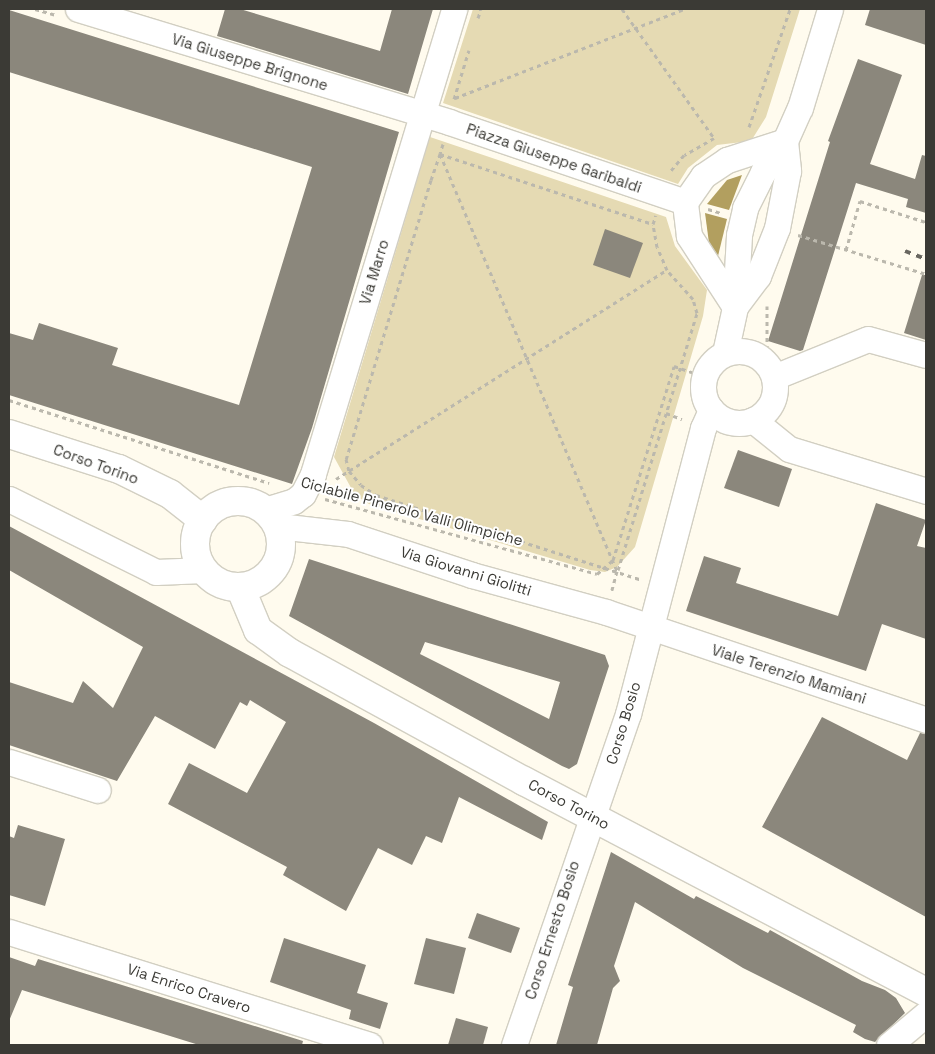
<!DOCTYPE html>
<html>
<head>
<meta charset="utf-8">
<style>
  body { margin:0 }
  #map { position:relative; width:935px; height:1054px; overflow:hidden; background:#fffbee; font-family:"Space Grotesk",sans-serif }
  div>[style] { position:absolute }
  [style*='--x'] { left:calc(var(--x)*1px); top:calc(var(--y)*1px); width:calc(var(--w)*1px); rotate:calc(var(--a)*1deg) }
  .green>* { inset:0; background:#e5dab3 }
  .water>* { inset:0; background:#b29f5f }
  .building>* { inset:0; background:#8b877c }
  .path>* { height:3px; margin-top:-1.5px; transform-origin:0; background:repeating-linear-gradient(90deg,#bbb8ad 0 4px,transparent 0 8px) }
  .roads { filter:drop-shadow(1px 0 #d2cfc2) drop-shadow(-1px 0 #d2cfc2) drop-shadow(0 1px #d2cfc2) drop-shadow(0 -1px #d2cfc2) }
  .minor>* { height:25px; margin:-12.5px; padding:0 12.5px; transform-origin:12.5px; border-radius:12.5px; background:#fff }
  .minor>.ring { margin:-12.5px; padding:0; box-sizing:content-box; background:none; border:25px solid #fff; border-radius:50% }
  .major>* { height:28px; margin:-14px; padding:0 14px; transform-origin:14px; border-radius:14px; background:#fff }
  .major>.ring { margin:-14px; padding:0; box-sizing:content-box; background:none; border:28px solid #fff; border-radius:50% }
  .rail>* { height:4px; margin-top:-2px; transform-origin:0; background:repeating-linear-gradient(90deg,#696760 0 6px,transparent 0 12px) }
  span { translate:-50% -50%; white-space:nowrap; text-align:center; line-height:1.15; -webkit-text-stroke:4px #fff; paint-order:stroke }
  .street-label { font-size:15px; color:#3b3a35 }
  .frame { position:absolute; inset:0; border:10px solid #3b3a35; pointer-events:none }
</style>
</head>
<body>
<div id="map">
  <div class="green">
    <div style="clip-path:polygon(473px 9px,800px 9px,766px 117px,751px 141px,717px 145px,688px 168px,678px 184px,443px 103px)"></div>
    <div style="clip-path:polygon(430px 137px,666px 217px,675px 246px,707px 290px,703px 316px,635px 547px,617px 567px,605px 572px,590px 570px,369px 504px,355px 495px,334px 457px)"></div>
  </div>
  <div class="water">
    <div style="clip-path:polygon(742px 175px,729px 210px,707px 204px,727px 180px)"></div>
    <div style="clip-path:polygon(705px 213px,727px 219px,718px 256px,709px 243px)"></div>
  </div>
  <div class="building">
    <div style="clip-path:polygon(225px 9px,240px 9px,380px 51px,392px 9px,433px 9px,408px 94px,217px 36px)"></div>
    <div style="clip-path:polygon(870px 9px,926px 9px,926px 45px,865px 25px)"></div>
    <div style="clip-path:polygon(9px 10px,399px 132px,312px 428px,292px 484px,9px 395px,9px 333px,33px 340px,39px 323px,118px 348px,112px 365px,239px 405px,312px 167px,9px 72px)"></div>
    <div style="clip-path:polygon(858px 59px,902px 75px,870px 164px,915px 179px,922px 155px,926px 156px,926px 213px,906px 207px,908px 199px,856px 183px,803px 350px,800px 351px,768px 341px,830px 142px,828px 141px)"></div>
    <div style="clip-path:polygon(605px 229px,643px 243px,630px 278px,593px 265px)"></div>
    <div style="clip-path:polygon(922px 275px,926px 275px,926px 340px,904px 333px)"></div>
    <div style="clip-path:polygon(738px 450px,792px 469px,779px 507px,724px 488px)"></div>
    <div style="clip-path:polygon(876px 503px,926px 520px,917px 546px,926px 548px,926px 639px,882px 624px,866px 671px,686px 611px,704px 556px,741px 568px,736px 583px,838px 616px)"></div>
    <div style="clip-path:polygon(9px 526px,374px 723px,548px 822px,542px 840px,459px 797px,442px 843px,426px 836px,412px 865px,378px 848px,346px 911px,283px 875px,287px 867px,168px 804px,189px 763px,247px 793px,286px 722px,250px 700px,247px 706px,240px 702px,215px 749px,155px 716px,117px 781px,9px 745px,9px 682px,73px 703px,83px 681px,113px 708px,143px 647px,9px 570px)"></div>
    <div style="clip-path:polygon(evenodd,309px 559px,605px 655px,609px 666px,577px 764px,569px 769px,562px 766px,289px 616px,309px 559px,425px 642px,560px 682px,549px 719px,420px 654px,425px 642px)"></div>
    <div style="clip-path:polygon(822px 717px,907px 760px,920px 733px,926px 734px,926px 917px,762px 827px)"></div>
    <div style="clip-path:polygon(18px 825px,65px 839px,45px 906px,9px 895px,9px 836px,14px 838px)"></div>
    <div style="clip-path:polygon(611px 852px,694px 899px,696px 896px,768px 933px,770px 930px,862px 981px,885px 990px,896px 998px,905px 1013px,875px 1042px,865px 1039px,853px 1032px,856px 1025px,743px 968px,635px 902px,614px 966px,620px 981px,613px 988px,597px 1045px,556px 1045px,573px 987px,568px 985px)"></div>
    <div style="clip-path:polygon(477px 913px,520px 928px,511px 953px,468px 938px)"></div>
    <div style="clip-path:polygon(284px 938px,366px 965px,357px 993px,388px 1003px,380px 1029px,349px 1019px,351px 1010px,270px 982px)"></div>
    <div style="clip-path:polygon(426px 938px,466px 948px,454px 994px,414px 984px)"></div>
    <div style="clip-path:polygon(9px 957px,35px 966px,38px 959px,303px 1041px,302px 1045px,199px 1045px,22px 990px,9px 1021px)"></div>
    <div style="clip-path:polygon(456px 1018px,488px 1027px,483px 1045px,448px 1045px)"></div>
  </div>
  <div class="path">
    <div style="--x:35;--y:9;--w:22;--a:16"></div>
    <div style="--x:622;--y:9;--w:158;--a:54.5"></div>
    <div style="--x:714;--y:138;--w:34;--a:150"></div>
    <div style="--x:684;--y:155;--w:23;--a:130"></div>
    <div style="--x:478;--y:18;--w:9;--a:-72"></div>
    <div style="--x:455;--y:98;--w:247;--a:-21.2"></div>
    <div style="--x:454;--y:99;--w:51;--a:-73"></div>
    <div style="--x:749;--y:127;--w:125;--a:-70.8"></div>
    <div style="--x:443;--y:144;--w:10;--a:107"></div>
    <div style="--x:440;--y:154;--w:224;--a:18.2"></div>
    <div style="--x:431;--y:180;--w:292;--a:106.9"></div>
    <div style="--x:346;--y:459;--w:12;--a:76"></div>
    <div style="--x:349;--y:471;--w:18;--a:49"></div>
    <div style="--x:361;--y:485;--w:18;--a:34"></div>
    <div style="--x:376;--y:495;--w:277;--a:17.7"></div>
    <div style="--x:431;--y:180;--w:28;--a:-71"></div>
    <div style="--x:440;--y:154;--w:453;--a:67"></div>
    <div style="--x:617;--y:571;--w:20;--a:105"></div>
    <div style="--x:708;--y:209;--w:14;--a:17"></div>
    <div style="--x:798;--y:235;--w:134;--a:16.9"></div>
    <div style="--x:846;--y:250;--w:51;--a:-74.1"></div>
    <div style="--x:860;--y:201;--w:69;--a:17.7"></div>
    <div style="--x:767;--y:306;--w:44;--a:90"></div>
    <div style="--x:749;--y:347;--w:23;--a:10"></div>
    <div style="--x:9;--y:400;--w:273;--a:17.7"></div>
    <div style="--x:666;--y:413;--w:17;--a:21"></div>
    <div style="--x:336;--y:479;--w:391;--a:-32.3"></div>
    <div style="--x:667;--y:270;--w:25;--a:-113"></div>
    <div style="--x:657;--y:247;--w:23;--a:-100"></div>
    <div style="--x:653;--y:224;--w:9;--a:-72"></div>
    <div style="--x:325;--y:499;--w:282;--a:15.4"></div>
    <div style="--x:597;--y:574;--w:21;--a:-41"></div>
    <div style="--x:613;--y:560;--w:203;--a:-72.5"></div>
    <div style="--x:674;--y:366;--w:24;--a:19"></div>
    <div style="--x:697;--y:374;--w:13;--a:-58"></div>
    <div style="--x:618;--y:570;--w:269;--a:-72.9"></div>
    <div style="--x:697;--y:313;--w:15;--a:-106"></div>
    <div style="--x:693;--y:299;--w:39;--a:-132"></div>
  </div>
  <div class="roads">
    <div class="minor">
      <div style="--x:78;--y:9;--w:388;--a:16.9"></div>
      <div style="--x:449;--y:122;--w:249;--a:18.7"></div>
      <div style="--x:785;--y:141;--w:30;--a:84"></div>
      <div style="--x:788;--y:171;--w:58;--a:100.9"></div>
      <div style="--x:777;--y:228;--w:52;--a:111.6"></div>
      <div style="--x:758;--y:276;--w:39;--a:127"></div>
      <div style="--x:735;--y:307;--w:85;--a:-122.9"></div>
      <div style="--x:689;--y:236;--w:34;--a:-97"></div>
      <div style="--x:685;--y:202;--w:32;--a:-55"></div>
      <div style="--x:703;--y:176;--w:29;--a:-34"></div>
      <div style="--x:727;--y:160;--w:61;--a:-18.1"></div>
      <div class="ring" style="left:703px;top:351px;width:47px;height:47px"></div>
      <div style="--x:725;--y:353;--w:47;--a:-77.7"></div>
      <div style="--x:735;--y:307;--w:72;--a:-86.8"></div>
      <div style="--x:739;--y:235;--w:28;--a:-77"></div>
      <div style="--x:745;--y:208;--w:40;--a:-63.4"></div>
      <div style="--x:763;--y:172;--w:38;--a:-55"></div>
      <div style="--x:785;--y:141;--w:36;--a:-66"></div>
      <div style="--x:800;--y:108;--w:103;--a:-73.1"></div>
      <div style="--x:774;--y:377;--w:101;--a:-22"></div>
      <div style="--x:868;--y:339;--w:60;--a:15.4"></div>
      <div style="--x:753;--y:420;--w:46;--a:38.9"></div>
      <div style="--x:789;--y:449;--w:143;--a:17"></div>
      <div style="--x:9;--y:499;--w:164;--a:26.4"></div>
      <div style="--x:156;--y:572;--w:48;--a:-2.4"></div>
      <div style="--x:265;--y:510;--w:30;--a:-17"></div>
      <div style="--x:294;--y:501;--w:11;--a:-38"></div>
      <div style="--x:303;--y:494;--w:22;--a:-63"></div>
      <div style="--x:313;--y:474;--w:486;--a:-73.1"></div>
      <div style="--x:278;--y:526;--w:70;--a:6.5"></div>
      <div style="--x:348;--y:534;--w:131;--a:18.3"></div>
      <div style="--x:472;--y:575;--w:139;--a:15.4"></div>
      <div style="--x:606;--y:612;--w:338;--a:18.6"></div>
      <div style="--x:9;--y:762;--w:93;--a:17.5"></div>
      <div style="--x:9;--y:932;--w:378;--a:17.4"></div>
      <div style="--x:514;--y:1045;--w:350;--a:-71"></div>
      <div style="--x:628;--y:714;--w:296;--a:-75.3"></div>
      <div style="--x:703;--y:428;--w:20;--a:-66"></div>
      <div style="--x:889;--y:1045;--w:48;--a:-40"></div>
    </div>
    <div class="major">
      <div style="--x:9;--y:434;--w:115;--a:17.7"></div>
      <div style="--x:119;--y:469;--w:57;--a:26.1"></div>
      <div style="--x:170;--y:494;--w:42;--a:38.2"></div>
      <div class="ring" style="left:195px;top:501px;width:58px;height:58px"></div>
      <div style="--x:240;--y:587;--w:47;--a:67.3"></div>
      <div style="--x:258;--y:630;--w:39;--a:36"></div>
      <div style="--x:290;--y:653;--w:267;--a:28.7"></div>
      <div style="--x:524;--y:781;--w:454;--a:27.7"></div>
    </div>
  </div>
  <div class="rail">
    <div style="--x:905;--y:251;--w:22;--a:21"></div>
  </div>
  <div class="street-label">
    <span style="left:250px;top:62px;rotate:17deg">Via Giuseppe Brignone</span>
    <span style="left:554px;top:158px;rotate:19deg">Piazza Giuseppe Garibaldi</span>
    <span style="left:374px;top:272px;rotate:-73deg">Via Marro</span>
    <span style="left:96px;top:464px;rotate:20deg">Corso Torino</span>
    <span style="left:412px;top:511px;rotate:15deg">Ciclabile Pinerolo Valli Olimpiche</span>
    <span style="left:466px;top:571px;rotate:17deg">Via Giovanni Giolitti</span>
    <span style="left:789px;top:674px;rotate:18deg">Viale Terenzio Mamiani</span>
    <span style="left:623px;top:723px;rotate:-73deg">Corso Bosio</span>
    <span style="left:569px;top:804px;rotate:28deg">Corso Torino</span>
    <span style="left:552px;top:930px;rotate:-72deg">Corso Ernesto Bosio</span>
    <span style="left:189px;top:988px;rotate:18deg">Via Enrico Cravero</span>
  </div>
  <div class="frame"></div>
</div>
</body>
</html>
